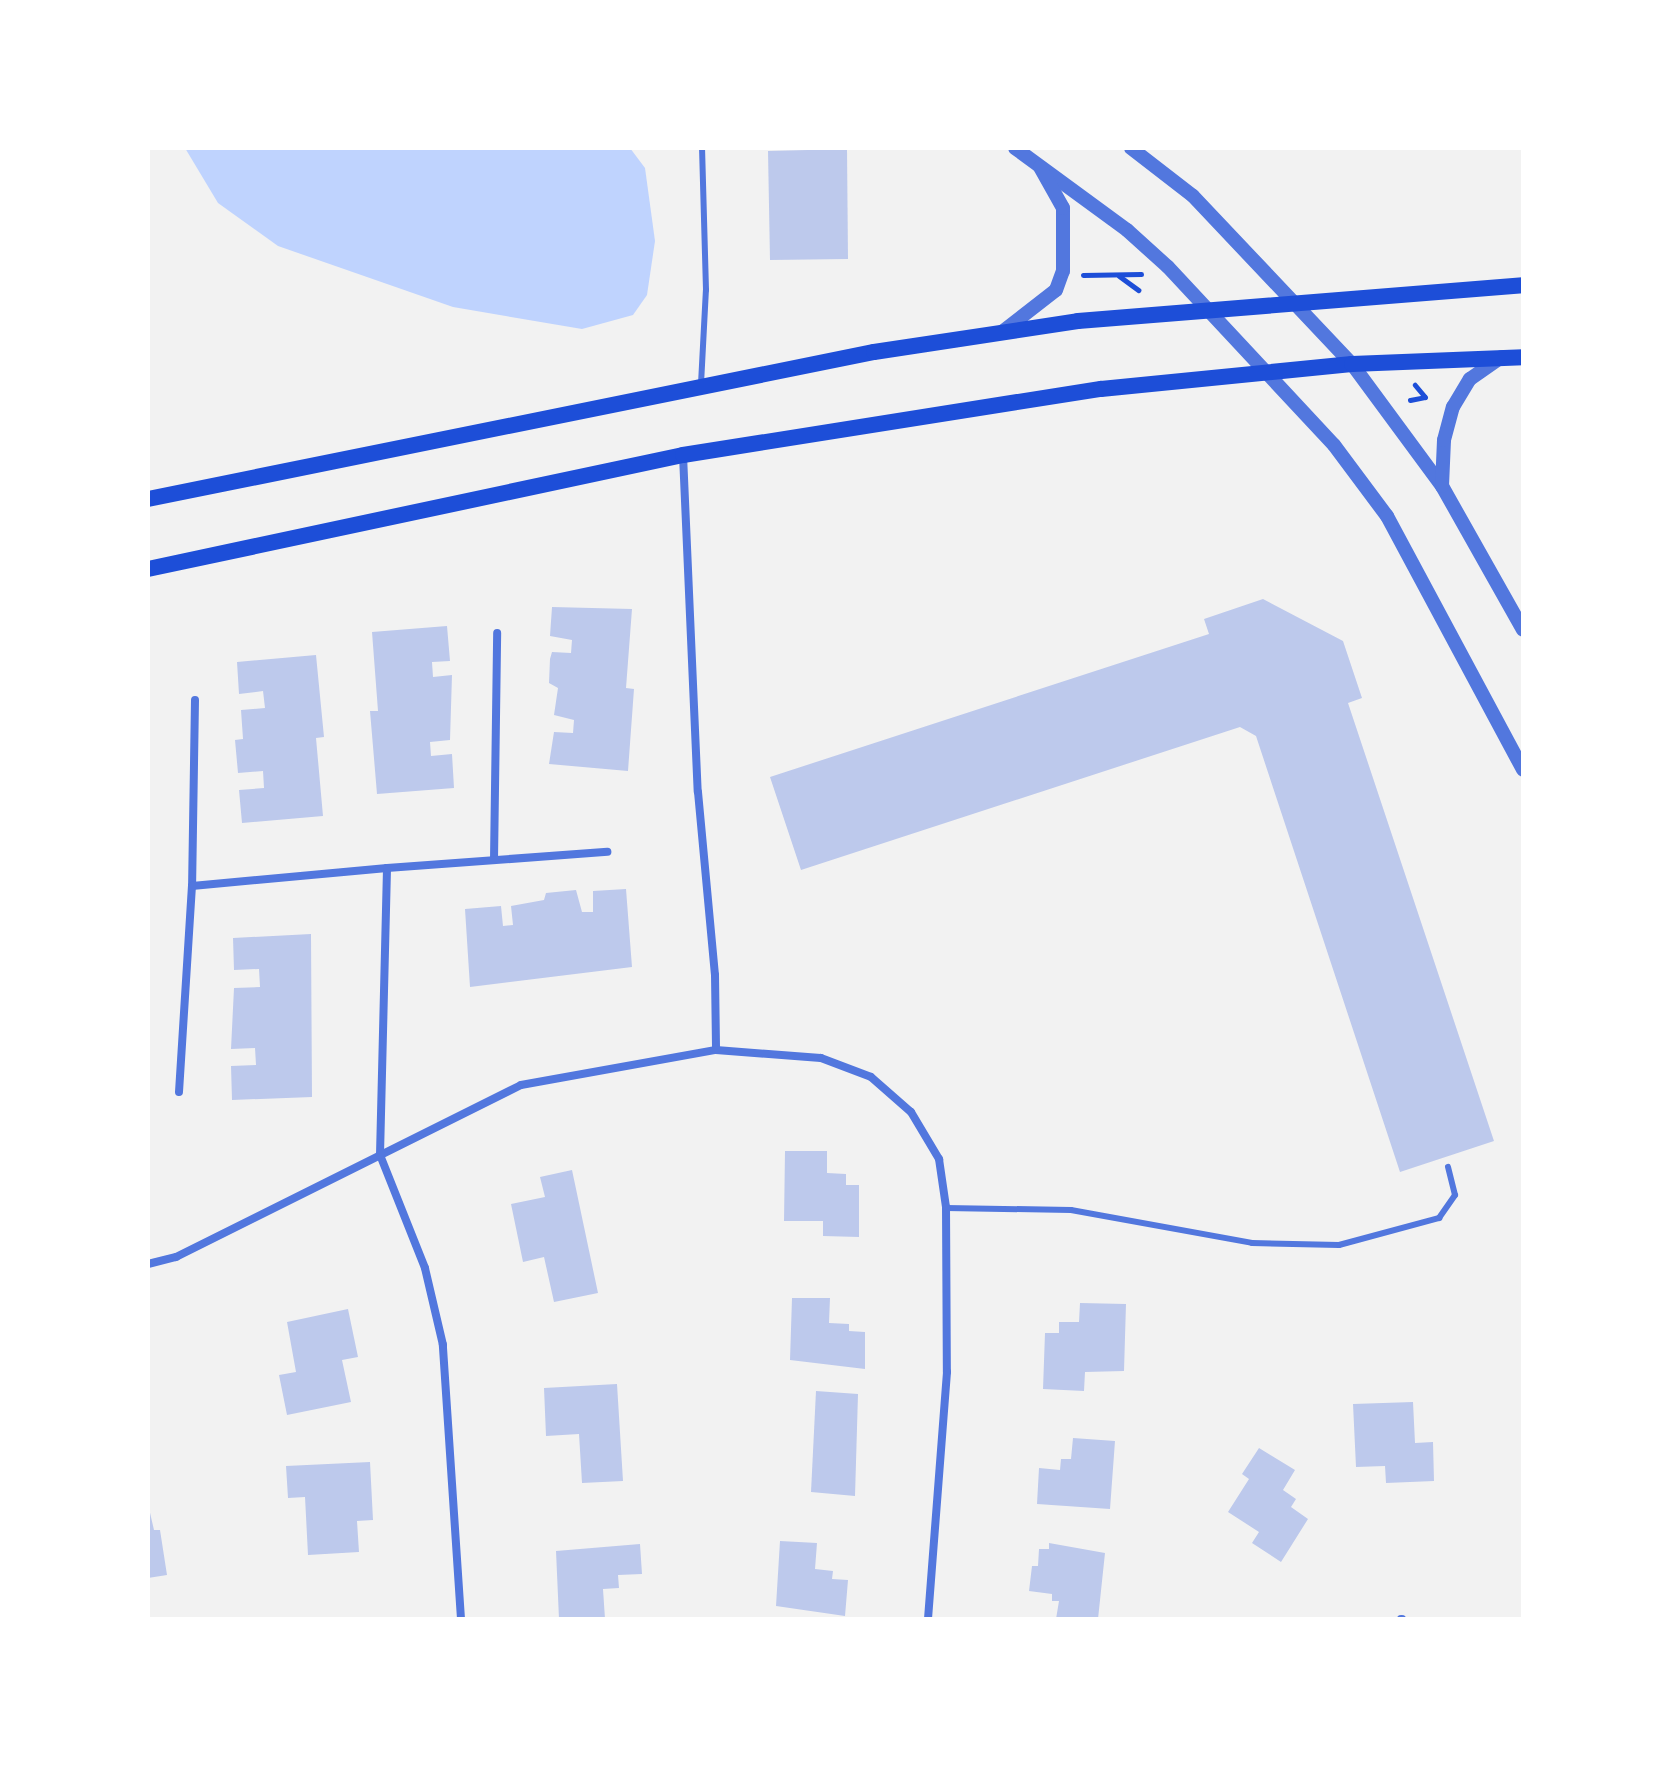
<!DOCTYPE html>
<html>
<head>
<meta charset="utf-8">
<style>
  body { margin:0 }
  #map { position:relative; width:1671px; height:1767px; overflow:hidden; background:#f2f2f2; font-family:Helvetica,sans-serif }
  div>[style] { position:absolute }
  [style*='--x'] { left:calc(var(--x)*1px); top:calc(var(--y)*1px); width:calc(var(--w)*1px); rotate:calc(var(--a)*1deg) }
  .water>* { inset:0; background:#bfd3fe }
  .building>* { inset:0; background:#bdc9ec }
  .path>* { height:5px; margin:-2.5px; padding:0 2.5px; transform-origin:2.5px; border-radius:2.5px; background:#1d4ed8 }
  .service>* { height:6px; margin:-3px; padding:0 3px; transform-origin:3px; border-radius:3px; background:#5277de }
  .minor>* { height:8px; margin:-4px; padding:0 4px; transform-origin:4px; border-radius:4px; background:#5277de }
  .tertiary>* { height:14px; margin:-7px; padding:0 7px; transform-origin:7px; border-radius:7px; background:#5277de }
  .secondary>* { height:16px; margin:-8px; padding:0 8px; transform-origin:8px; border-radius:8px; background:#1d4ed8 }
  span { translate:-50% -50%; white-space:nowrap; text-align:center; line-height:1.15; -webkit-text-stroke:6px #fff; paint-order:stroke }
  .frame { position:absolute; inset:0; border:150px solid #fff; pointer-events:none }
</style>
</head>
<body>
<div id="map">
  <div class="water">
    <div style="clip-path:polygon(185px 148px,630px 148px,645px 168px,655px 241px,647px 295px,633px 315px,582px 329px,453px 307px,278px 246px,218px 203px)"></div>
  </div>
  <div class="building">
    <div style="clip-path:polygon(847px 149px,848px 259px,770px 260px,768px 151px)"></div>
    <div style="clip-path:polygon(1263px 599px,1343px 641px,1362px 698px,1348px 703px,1494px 1141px,1400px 1172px,1256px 736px,1240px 727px,801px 870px,770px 777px,1209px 634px,1204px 619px)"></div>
    <div style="clip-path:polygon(552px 607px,632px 609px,626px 688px,634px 689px,628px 771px,549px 764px,554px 732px,573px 733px,574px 720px,554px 715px,558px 688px,549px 683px,550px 659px,552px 652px,571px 653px,572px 640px,550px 636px)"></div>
    <div style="clip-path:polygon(447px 626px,450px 661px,432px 662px,433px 677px,452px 675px,450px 740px,430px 742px,431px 756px,452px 754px,454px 788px,377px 794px,370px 711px,378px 711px,372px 632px)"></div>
    <div style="clip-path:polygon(316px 655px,324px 737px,316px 738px,323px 816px,242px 823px,239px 790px,264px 788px,263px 771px,238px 773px,235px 740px,243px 739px,241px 710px,265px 708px,263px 691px,239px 694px,237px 662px)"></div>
    <div style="clip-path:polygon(626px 889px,632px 967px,470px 987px,465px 909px,501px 906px,503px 926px,513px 925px,511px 906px,544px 900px,546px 893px,576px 890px,582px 912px,593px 912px,593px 891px)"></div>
    <div style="clip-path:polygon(311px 934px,312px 1097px,232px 1100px,231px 1066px,256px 1065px,255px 1048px,231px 1049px,234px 988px,260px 987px,259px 969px,234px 970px,233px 938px)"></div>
    <div style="clip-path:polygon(785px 1151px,827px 1151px,827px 1173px,846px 1174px,846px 1185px,859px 1185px,859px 1237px,823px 1236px,823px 1221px,784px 1221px)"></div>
    <div style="clip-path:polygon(572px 1170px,598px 1293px,554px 1302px,544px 1257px,523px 1262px,511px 1204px,545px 1197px,540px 1177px)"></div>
    <div style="clip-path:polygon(792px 1298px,830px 1298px,829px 1323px,849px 1324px,849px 1331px,865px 1332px,865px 1369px,790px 1360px)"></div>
    <div style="clip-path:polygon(1080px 1303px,1126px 1304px,1124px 1371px,1085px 1372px,1084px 1391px,1043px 1389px,1045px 1333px,1059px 1333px,1059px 1322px,1079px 1322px)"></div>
    <div style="clip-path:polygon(348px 1309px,358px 1357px,342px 1360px,351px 1402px,287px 1415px,279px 1375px,296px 1372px,287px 1322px)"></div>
    <div style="clip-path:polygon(617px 1384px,623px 1481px,582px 1483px,579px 1434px,546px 1436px,544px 1388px)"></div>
    <div style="clip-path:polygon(816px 1391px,858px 1394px,855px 1496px,811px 1492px)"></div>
    <div style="clip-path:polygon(1413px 1402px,1415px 1443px,1433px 1442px,1434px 1481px,1386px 1483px,1385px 1466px,1356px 1467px,1353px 1404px)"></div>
    <div style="clip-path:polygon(1073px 1438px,1115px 1441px,1110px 1509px,1037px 1504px,1039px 1468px,1060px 1470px,1061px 1459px,1071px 1459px)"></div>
    <div style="clip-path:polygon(1259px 1448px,1295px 1470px,1283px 1490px,1296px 1499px,1291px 1507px,1308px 1519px,1281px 1562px,1252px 1543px,1259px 1532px,1228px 1512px,1249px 1479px,1242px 1474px)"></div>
    <div style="clip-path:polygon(370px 1462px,373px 1520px,357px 1521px,359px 1552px,308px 1555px,305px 1497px,288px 1498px,286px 1466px)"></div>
    <div style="clip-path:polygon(148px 1504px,154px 1530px,160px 1530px,167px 1575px,148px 1578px)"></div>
    <div style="clip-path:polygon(780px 1541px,817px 1543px,815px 1569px,833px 1571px,832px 1579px,848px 1580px,845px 1616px,776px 1606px)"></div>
    <div style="clip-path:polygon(1049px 1543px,1105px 1553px,1098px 1619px,1056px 1619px,1059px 1601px,1052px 1601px,1052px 1594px,1029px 1591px,1032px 1566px,1038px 1566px,1039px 1549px,1049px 1549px)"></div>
    <div style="clip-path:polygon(640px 1544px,642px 1574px,618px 1575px,619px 1588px,603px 1589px,605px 1619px,559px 1619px,556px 1551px)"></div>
  </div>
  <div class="path">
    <div style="--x:1083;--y:275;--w:58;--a:-1"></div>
    <div style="--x:1119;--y:276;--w:24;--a:36"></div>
    <div style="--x:1410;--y:400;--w:15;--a:-11"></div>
    <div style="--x:1425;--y:397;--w:16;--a:-130"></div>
  </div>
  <div class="service">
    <div style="--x:701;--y:384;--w:94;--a:-87"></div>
    <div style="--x:706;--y:290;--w:142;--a:-91.6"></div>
    <div style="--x:946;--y:1208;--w:125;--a:0.9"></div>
    <div style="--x:1071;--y:1210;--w:184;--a:10.3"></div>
    <div style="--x:1252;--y:1243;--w:87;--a:1.3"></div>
    <div style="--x:1339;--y:1245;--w:104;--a:-15.1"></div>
    <div style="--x:1439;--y:1218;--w:28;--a:-55"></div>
    <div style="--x:1455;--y:1195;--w:29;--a:-104"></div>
  </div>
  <div class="minor">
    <div style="--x:683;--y:455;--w:337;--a:87.5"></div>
    <div style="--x:698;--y:792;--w:184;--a:84.7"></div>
    <div style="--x:715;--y:975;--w:75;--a:89.2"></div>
    <div style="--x:195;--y:700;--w:186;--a:90.9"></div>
    <div style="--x:192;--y:886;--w:196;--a:-5.3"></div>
    <div style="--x:494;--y:860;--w:227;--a:-89.2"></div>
    <div style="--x:179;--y:1092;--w:206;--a:-86.4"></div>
    <div style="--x:148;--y:1264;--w:29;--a:-14"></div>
    <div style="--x:176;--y:1257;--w:385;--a:-26.5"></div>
    <div style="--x:521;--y:1085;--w:198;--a:-10.2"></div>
    <div style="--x:716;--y:1050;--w:105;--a:4.4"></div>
    <div style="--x:821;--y:1058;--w:53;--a:20.8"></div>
    <div style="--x:871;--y:1077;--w:53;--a:41.2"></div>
    <div style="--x:911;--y:1112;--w:55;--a:59.2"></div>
    <div style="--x:939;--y:1159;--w:49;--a:81.7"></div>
    <div style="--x:946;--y:1207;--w:165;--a:89.7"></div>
    <div style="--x:947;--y:1372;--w:248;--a:94.4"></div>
    <div style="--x:461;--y:1619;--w:275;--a:-93.8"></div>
    <div style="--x:443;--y:1345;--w:79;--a:-103.2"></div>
    <div style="--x:425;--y:1268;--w:122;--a:-111.7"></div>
    <div style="--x:380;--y:1155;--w:287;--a:-88.6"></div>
    <div style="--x:387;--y:868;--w:221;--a:-4.2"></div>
    <div style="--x:1401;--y:1619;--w:1;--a:0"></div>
  </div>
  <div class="tertiary">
    <div style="--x:1015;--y:148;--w:139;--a:36.2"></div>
    <div style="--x:1127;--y:230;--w:55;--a:42.1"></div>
    <div style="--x:1168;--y:267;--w:243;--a:47"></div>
    <div style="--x:1334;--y:445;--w:89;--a:53.3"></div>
    <div style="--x:1387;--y:516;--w:288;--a:61.8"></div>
    <div style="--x:1131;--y:148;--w:78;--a:37.7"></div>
    <div style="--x:1193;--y:196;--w:231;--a:46.6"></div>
    <div style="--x:1352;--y:364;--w:152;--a:53.6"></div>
    <div style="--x:1442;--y:486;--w:165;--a:60.6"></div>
    <div style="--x:1002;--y:332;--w:68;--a:-37.9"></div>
    <div style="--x:1056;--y:290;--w:20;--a:-70"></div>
    <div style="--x:1063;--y:271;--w:63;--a:-90"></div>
    <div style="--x:1063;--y:208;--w:47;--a:-119.3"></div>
    <div style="--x:1442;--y:486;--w:46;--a:-87.5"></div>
    <div style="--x:1444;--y:440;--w:34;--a:-75"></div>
    <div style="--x:1453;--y:407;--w:33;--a:-59"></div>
    <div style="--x:1470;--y:379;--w:38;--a:-35"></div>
  </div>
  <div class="secondary">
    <div style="--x:148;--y:499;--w:741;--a:-11.45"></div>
    <div style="--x:874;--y:352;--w:206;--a:-8.6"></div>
    <div style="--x:1078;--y:321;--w:446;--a:-4.6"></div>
    <div style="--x:148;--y:569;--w:547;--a:-12.03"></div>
    <div style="--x:683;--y:455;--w:423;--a:-9"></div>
    <div style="--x:1101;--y:389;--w:252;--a:-5.7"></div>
    <div style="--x:1352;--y:364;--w:171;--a:-2.3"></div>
  </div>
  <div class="frame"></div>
</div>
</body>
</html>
